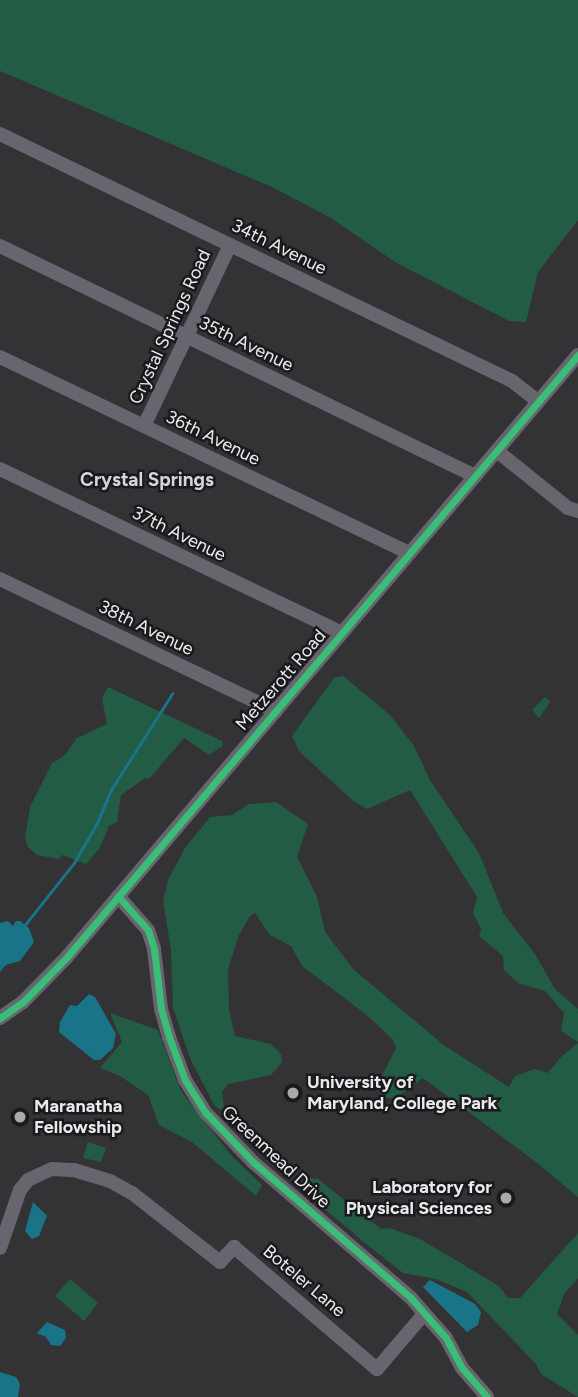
<!DOCTYPE html>
<html>
<head>
<meta charset="utf-8">
<style>
  body { margin:0 }
  #map { position:relative; width:578px; height:1397px; overflow:hidden; background:#333235; font-family:Figtree,sans-serif }
  div>[style] { position:absolute }
  [style*='--x'] { left:calc(var(--x)*1px); top:calc(var(--y)*1px); width:calc(var(--w)*1px); rotate:calc(var(--a)*1deg) }
  .green>* { inset:0; background:#235c45 }
  .water>* { inset:0; background:#1a7488 }
  .stream>* { height:2.5px; margin:-1.25px; padding:0 1.25px; transform-origin:1.25px; border-radius:1.25px; background:#1a7488 }
  .minor>* { height:14px; margin:-7px; padding:0 7px; transform-origin:7px; border-radius:7px; background:#68656e }
  .cycleway>* { height:7px; margin:-3.5px; padding:0 3.5px; transform-origin:3.5px; border-radius:3.5px; background:#3abd76 }
  .dots>* { width:19px; height:19px; translate:-50% -50%; box-sizing:border-box; border:4px solid #1a191c; border-radius:50% }
  span { translate:-50% -50%; white-space:nowrap; text-align:center; line-height:1.15; -webkit-text-stroke:5px #1a191c; paint-order:stroke }
  .street-label { font-size:18px; color:#eae9ec }
  .poi-label { font-size:18px; color:#eae9ec; font-weight:700 }
  .left { translate:0 -50%; text-align:left }
  .right { translate:-100% -50%; text-align:right }
  .neighbourhood-label { font-size:19px; color:#d6d3da; font-weight:700 }
</style>
</head>
<body>
<div id="map">
  <div class="green">
    <div style="clip-path:polygon(0 0,578px 0,578px 220px,538px 272px,526px 322px,509px 321px,395px 262px,331px 218px,272px 187px,0 71px)"></div>
    <div style="clip-path:polygon(343px 676px,390px 715px,414px 746px,430px 780px,479px 853px,503px 913px,535px 954px,555px 989px,578px 1009px,578px 1042px,561px 1031px,564px 1013px,545px 991px,518px 983px,504px 970px,503px 956px,479px 936px,481px 929px,473px 913px,477px 897px,410px 790px,367px 809px,352px 800px,299px 751px,292px 736px,334px 678px)"></div>
    <div style="clip-path:polygon(108px 687px,222px 741px,223px 746px,209px 755px,184px 738px,150px 778px,144px 779px,121px 795px,117px 822px,109px 826px,99px 849px,86px 864px,62px 855px,59px 859px,37px 855px,28px 847px,25px 838px,30px 807px,52px 763px,64px 756px,77px 738px,107px 724px,102px 698px)"></div>
    <div style="clip-path:polygon(545px 697px,550px 702px,539px 718px,532px 710px)"></div>
    <div style="clip-path:polygon(276px 802px,308px 824px,297px 857px,317px 897px,325px 932px,354px 970px,445px 1046px,509px 1087px,515px 1076px,535px 1069px,548px 1073px,560px 1058px,578px 1043px,578px 1197px,536px 1162px,423px 1078px,395px 1099px,379px 1096px,378px 1084px,396px 1048px,393px 1040px,368px 1016px,302px 966px,291px 946px,270px 935px,255px 913px,250px 916px,239px 935px,228px 969px,229px 1010px,235px 1036px,271px 1044px,281px 1054px,282px 1062px,271px 1075px,228px 1084px,222px 1092px,224px 1107px,221px 1110px,214px 1105px,190px 1058px,173px 1008px,171px 950px,163px 901px,168px 880px,185px 848px,210px 817px,232px 815px,249px 804px)"></div>
    <div style="clip-path:polygon(110px 1013px,158px 1030px,181px 1091px,231px 1155px,262px 1185px,256px 1196px,192px 1142px,159px 1125px,148px 1095px,120px 1076px,100px 1068px,122px 1042px)"></div>
    <div style="clip-path:polygon(88px 1142px,106px 1148px,101px 1162px,83px 1158px)"></div>
    <div style="clip-path:polygon(310px 1178px,318px 1179px,381px 1229px,390px 1228px,422px 1240px,499px 1286px,508px 1298px,520px 1298px,578px 1233px,578px 1278px,564px 1294px,557px 1314px,578px 1335px,578px 1397px,541px 1374px,536px 1364px,467px 1292px,436px 1279px,403px 1273px,370px 1247px,308px 1195px,305px 1185px)"></div>
    <div style="clip-path:polygon(70px 1279px,98px 1303px,84px 1321px,55px 1296px)"></div>
  </div>
  <div class="water">
    <div style="clip-path:polygon(8px 921px,13px 926px,16px 921px,20px 921px,29px 928px,34px 942px,20px 961px,6px 965px,0 972px,0 923px)"></div>
    <div style="clip-path:polygon(89px 994px,95px 997px,116px 1034px,113px 1048px,100px 1060px,94px 1060px,59px 1032px,60px 1022px,70px 1005px,77px 1006px)"></div>
    <div style="clip-path:polygon(33px 1202px,47px 1216px,39px 1236px,32px 1239px,25px 1231px)"></div>
    <div style="clip-path:polygon(430px 1280px,475px 1304px,481px 1312px,478px 1325px,467px 1332px,461px 1326px,423px 1287px)"></div>
    <div style="clip-path:polygon(47px 1322px,65px 1330px,66px 1338px,60px 1346px,51px 1345px,46px 1337px,37px 1333px)"></div>
    <div style="clip-path:polygon(0 1372px,16px 1377px,20px 1384px,18px 1397px,0 1397px)"></div>
  </div>
  <div class="stream">
    <div style="--x:24;--y:926;--w:80;--a:-51.6"></div>
    <div style="--x:74;--y:863;--w:46;--a:-60.1"></div>
    <div style="--x:97;--y:823;--w:36;--a:-67"></div>
    <div style="--x:111;--y:790;--w:114;--a:-57.6"></div>
  </div>
  <div class="minor">
    <div style="--x:0;--y:134;--w:568;--a:25.75"></div>
    <div style="--x:512;--y:381;--w:33;--a:38"></div>
    <div style="--x:0;--y:246;--w:528;--a:25.84"></div>
    <div style="--x:0;--y:357;--w:454;--a:25.6"></div>
    <div style="--x:144;--y:426;--w:200;--a:-64.6"></div>
    <div style="--x:497;--y:451;--w:91;--a:38.8"></div>
    <div style="--x:568;--y:508;--w:10;--a:17"></div>
    <div style="--x:0;--y:469;--w:379;--a:25.6"></div>
    <div style="--x:0;--y:579;--w:306;--a:25.6"></div>
    <div style="--x:118;--y:896;--w:45;--a:48.6"></div>
    <div style="--x:148;--y:930;--w:20;--a:72"></div>
    <div style="--x:154;--y:949;--w:60;--a:83.3"></div>
    <div style="--x:161;--y:1009;--w:29;--a:74"></div>
    <div style="--x:169;--y:1037;--w:46;--a:69.6"></div>
    <div style="--x:185;--y:1080;--w:39;--a:58"></div>
    <div style="--x:206;--y:1113;--w:68;--a:46.2"></div>
    <div style="--x:253;--y:1162;--w:208;--a:40.7"></div>
    <div style="--x:411;--y:1298;--w:53;--a:48.8"></div>
    <div style="--x:446;--y:1338;--w:34;--a:62"></div>
    <div style="--x:462;--y:1368;--w:38;--a:49"></div>
    <div style="--x:0;--y:1018;--w:28;--a:-35"></div>
    <div style="--x:23;--y:1002;--w:62;--a:-45.7"></div>
    <div style="--x:66;--y:958;--w:791;--a:-49.67"></div>
    <div style="--x:0;--y:1248;--w:61;--a:-71"></div>
    <div style="--x:20;--y:1190;--w:13;--a:-51"></div>
    <div style="--x:28;--y:1180;--w:26;--a:-25"></div>
    <div style="--x:52;--y:1169;--w:22;--a:3"></div>
    <div style="--x:74;--y:1170;--w:38;--a:17"></div>
    <div style="--x:110;--y:1181;--w:25;--a:29"></div>
    <div style="--x:132;--y:1193;--w:112;--a:38.1"></div>
    <div style="--x:220;--y:1262;--w:21;--a:-47"></div>
    <div style="--x:234;--y:1247;--w:188;--a:40.5"></div>
    <div style="--x:377;--y:1369;--w:72;--a:-49.5"></div>
  </div>
  <div class="cycleway">
    <div style="--x:118;--y:896;--w:45;--a:48.6"></div>
    <div style="--x:148;--y:930;--w:20;--a:72"></div>
    <div style="--x:154;--y:949;--w:60;--a:83.3"></div>
    <div style="--x:161;--y:1009;--w:29;--a:74"></div>
    <div style="--x:169;--y:1037;--w:46;--a:69.6"></div>
    <div style="--x:185;--y:1080;--w:39;--a:58"></div>
    <div style="--x:206;--y:1113;--w:68;--a:46.2"></div>
    <div style="--x:253;--y:1162;--w:208;--a:40.7"></div>
    <div style="--x:411;--y:1298;--w:53;--a:48.8"></div>
    <div style="--x:446;--y:1338;--w:34;--a:62"></div>
    <div style="--x:462;--y:1368;--w:38;--a:49"></div>
    <div style="--x:0;--y:1018;--w:28;--a:-35"></div>
    <div style="--x:23;--y:1002;--w:62;--a:-45.7"></div>
    <div style="--x:66;--y:958;--w:791;--a:-49.67"></div>
  </div>
  <div class="dots">
    <div style="left:293px;top:1093px;background:#aaa9ac"></div>
    <div style="left:20px;top:1117px;background:#aaa9ac"></div>
    <div style="left:506px;top:1198px;background:#aaa9ac"></div>
  </div>
  <div class="street-label">
    <span style="left:279px;top:247px;rotate:26deg">34th Avenue</span>
    <span style="left:170px;top:327px;rotate:-65deg">Crystal Springs Road</span>
    <span style="left:246px;top:344px;rotate:26deg">35th Avenue</span>
    <span style="left:213px;top:438px;rotate:26deg">36th Avenue</span>
    <span style="left:179px;top:534px;rotate:26deg">37th Avenue</span>
    <span style="left:146px;top:628px;rotate:26deg">38th Avenue</span>
    <span style="left:281px;top:680px;rotate:-49deg">Metzerott Road</span>
    <span style="left:276px;top:1157px;rotate:43deg">Greenmead Drive</span>
    <span style="left:304px;top:1281px;rotate:40deg">Boteler Lane</span>
  </div>
  <div class="poi-label">
    <span class="left" style="left:307px;top:1093px">University of<br>Maryland, College Park</span>
    <span class="left" style="left:34px;top:1117px">Maranatha<br>Fellowship</span>
    <span class="right" style="left:492px;top:1198px">Laboratory for<br>Physical Sciences</span>
  </div>
  <div class="neighbourhood-label">
    <span style="left:147px;top:480px">Crystal Springs</span>
  </div>
</div>
</body>
</html>
